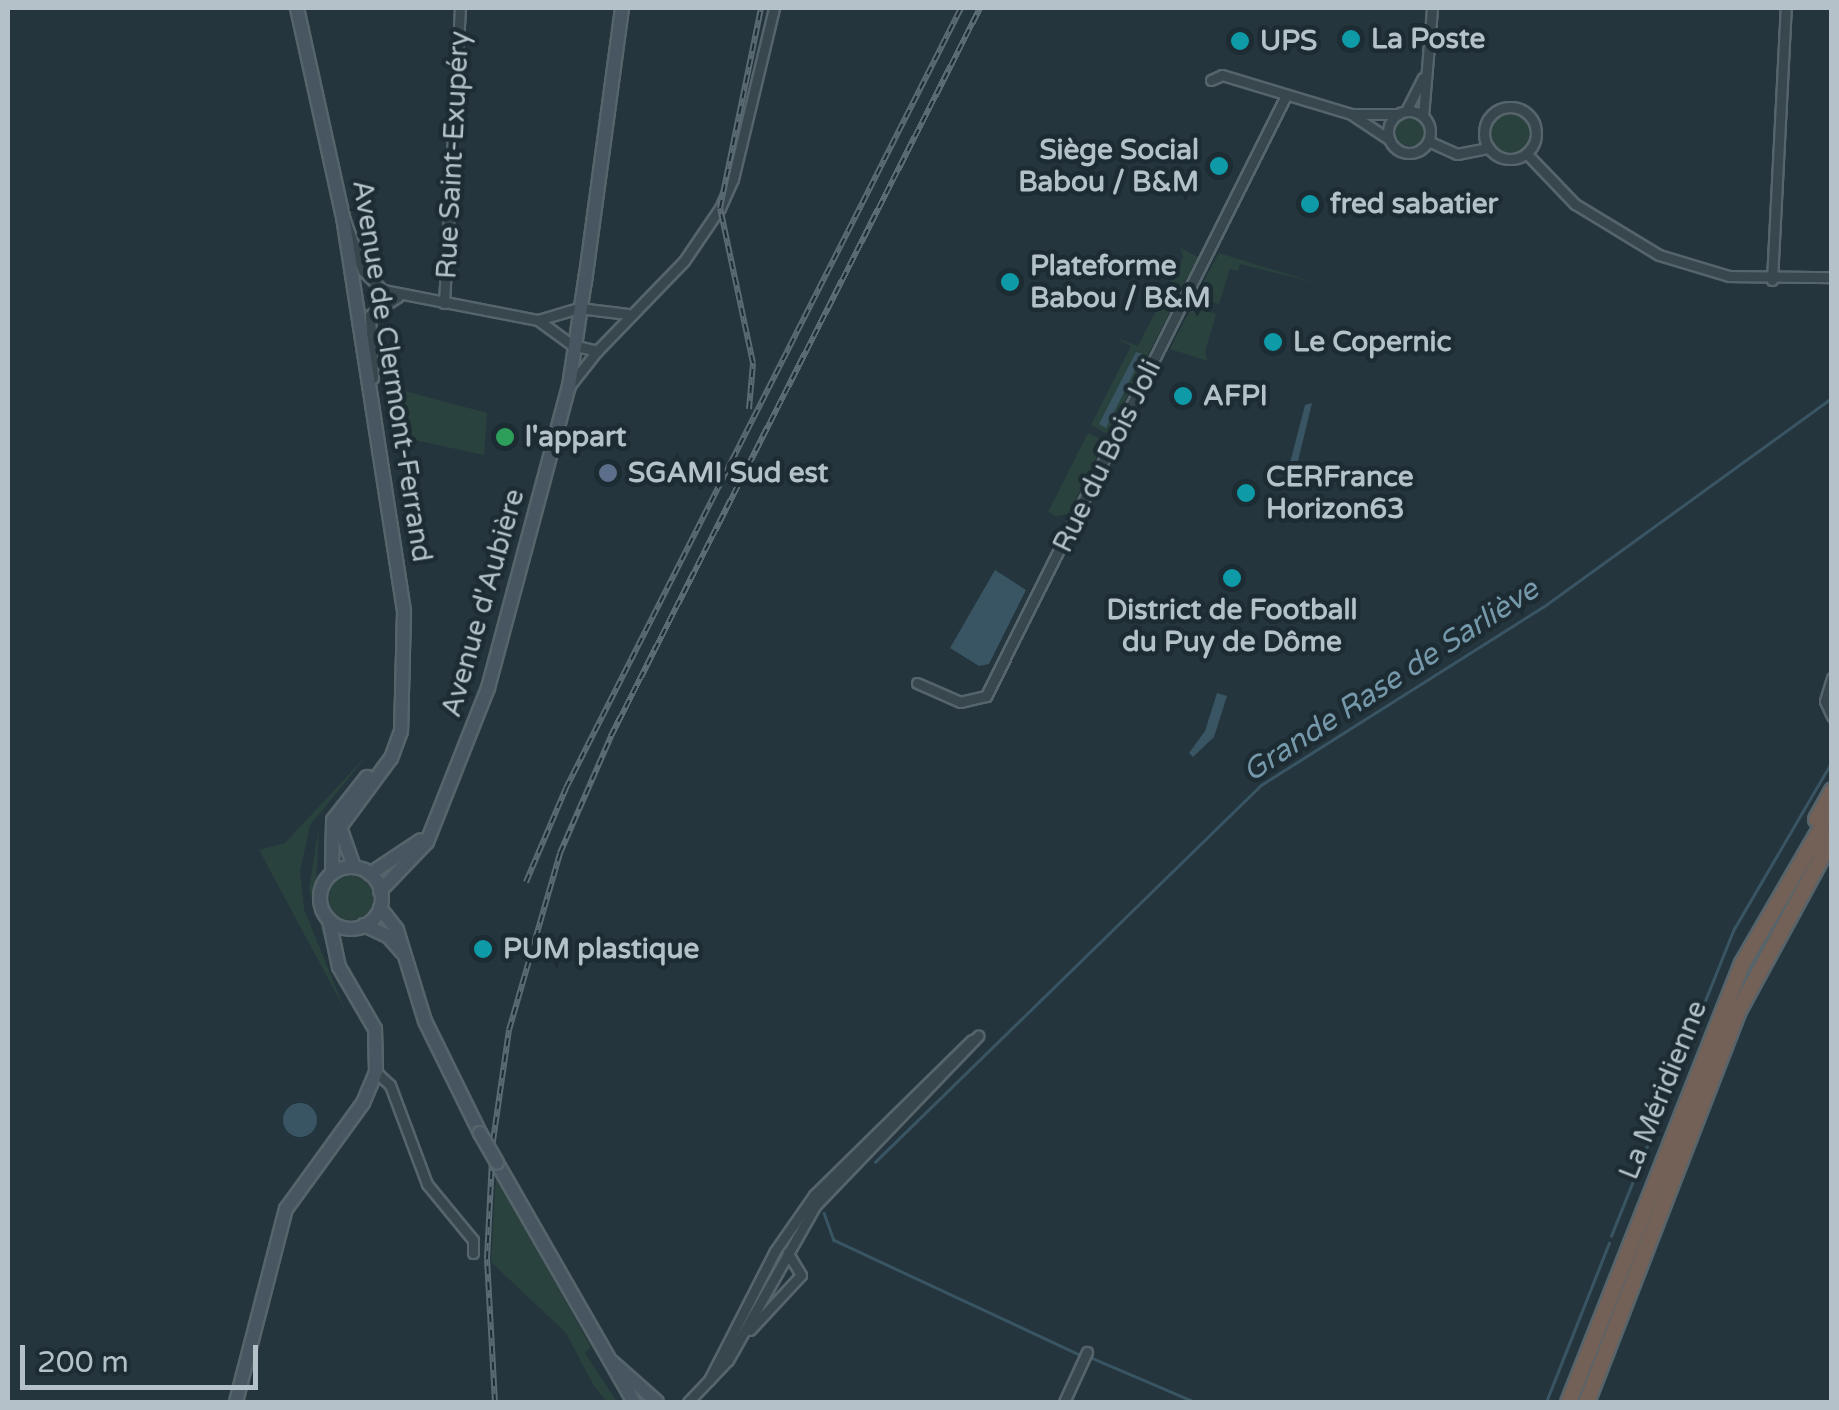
<!DOCTYPE html>
<html>
<head>
<meta charset="utf-8">
<style>
  body { margin:0 }
  #map { position:relative; width:1839px; height:1410px; overflow:hidden; background:#25353d; font-family:"Varela Round",sans-serif }
  div>[style] { position:absolute }
  [style*='--x'] { left:calc(var(--x)*1px); top:calc(var(--y)*1px); width:calc(var(--w)*1px); rotate:calc(var(--a)*1deg) }
  .green>* { inset:0; background:#2a423d }
  .round { border-radius:50% }
  .water>* { inset:0; background:#395563 }
  .stream>* { height:2.5px; margin:-1.25px; padding:0 1.25px; transform-origin:1.25px; border-radius:1.25px; background:#395563 }
  .roads { filter:drop-shadow(2px 0 #56646b) drop-shadow(-2px 0 #56646b) drop-shadow(0 2px #56646b) drop-shadow(0 -2px #56646b) }
  .street>* { height:9px; margin:-4.5px; padding:0 4.5px; transform-origin:4.5px; border-radius:4.5px; background:#38464d }
  .street>.ring { margin:-4.5px; padding:0; box-sizing:content-box; background:none; border:9px solid #38464d; border-radius:50% }
  .secondary>* { height:12px; margin:-6px; padding:0 6px; transform-origin:6px; border-radius:6px; background:#475660 }
  .secondary>.ring { margin:-6px; padding:0; box-sizing:content-box; background:none; border:12px solid #475660; border-radius:50% }
  .highway>* { height:15px; margin:-7.5px; padding:0 7.5px; transform-origin:7.5px; border-radius:7.5px; background:#736056 }
  .rail>* { height:6px; margin-top:-3px; transform-origin:0; background:repeating-linear-gradient(90deg,#1d2b32 0 8px,#5b6b74 0 16px); box-sizing:border-box; border-block:2px solid #5b6b74 }
  .bridges { filter:drop-shadow(2px 0 #56646b) drop-shadow(-2px 0 #56646b) drop-shadow(0 2px #56646b) drop-shadow(0 -2px #56646b) }
  .secondary-bridge>* { height:12px; margin:-6px; padding:0 6px; transform-origin:6px; border-radius:6px; background:#475660 }
  .dots>* { width:28px; height:28px; translate:-50% -50%; box-sizing:border-box; border:5px solid #1d2b32; border-radius:50% }
  span { translate:-50% -50%; white-space:nowrap; text-align:center; line-height:1.15; -webkit-text-stroke:9px #1d2b32; paint-order:stroke }
  .poi-label { font-size:28px; color:#b4c1c8; font-weight:700 }
  .left { translate:0 -50%; text-align:left }
  .right { translate:-100% -50%; text-align:right }
  .street-label { font-size:28px; color:#b4c1c8 }
  .water-label { font-size:30px; color:#7599aa; font-style:italic }
  .frame { position:absolute; inset:0; border:10px solid #b4c1c8; pointer-events:none }
  .scale { position:absolute; left:20px; top:1345px; width:238px; height:45px; box-sizing:border-box; border:5px solid #b4c1c8; border-top:0; padding-left:12px; font-size:30px; line-height:35px; white-space:nowrap; color:#b4c1c8; -webkit-text-stroke:8px #1d2b32; paint-order:stroke }
</style>
</head>
<body>
<div id="map">
  <div class="green">
    <div class="round" style="left:1488px;top:112px;width:44px;height:44px"></div>
    <div class="round" style="left:1396px;top:118px;width:28px;height:28px"></div>
    <div style="clip-path:polygon(1181px 248px,1198px 257px,1108px 434px,1091px 425px,1131px 346px,1113px 337px,1138px 346px,1183px 258px)"></div>
    <div style="clip-path:polygon(1219px 253px,1316px 283px,1240px 264px,1238px 271px,1230px 269px,1219px 304px,1205px 300px,1196px 296px)"></div>
    <div style="clip-path:polygon(1193px 305px,1216px 314px,1205px 352px,1208px 361px,1170px 349px)"></div>
    <div style="clip-path:polygon(390px 387px,487px 413px,484px 455px,400px 437px)"></div>
    <div style="clip-path:polygon(1088px 433px,1105px 441px,1068px 514px,1056px 516px,1048px 512px)"></div>
    <div style="clip-path:polygon(370px 752px,310px 825px,300px 872px,304px 909px,345px 1010px,259px 850px,285px 843px)"></div>
    <div style="clip-path:polygon(319px 826px,316px 885px,325px 942px,309px 890px)"></div>
    <div class="round" style="left:329px;top:876px;width:44px;height:44px"></div>
    <div style="clip-path:polygon(496px 1177px,591px 1347px,585px 1353px,617px 1402px,607px 1402px,594px 1386px,566px 1333px,491px 1262px)"></div>
  </div>
  <div class="water">
    <div style="clip-path:polygon(1136px 352px,1143px 354px,1106px 428px,1099px 424px)"></div>
    <div style="clip-path:polygon(1312px 403px,1298px 461px,1290px 463px,1305px 405px)"></div>
    <div style="clip-path:polygon(995px 570px,1026px 590px,989px 664px,979px 666px,950px 648px)"></div>
    <div style="clip-path:polygon(1217px 693px,1227px 696px,1214px 737px,1193px 757px,1189px 753px,1205px 731px)"></div>
    <div class="round" style="left:283px;top:1103px;width:34px;height:34px"></div>
  </div>
  <div class="stream">
    <div style="--x:875;--y:1162;--w:540;--a:-44.32"></div>
    <div style="--x:1261;--y:785;--w:333;--a:-32.3"></div>
    <div style="--x:1543;--y:607;--w:357;--a:-35.9"></div>
    <div style="--x:824;--y:1213;--w:29;--a:70"></div>
    <div style="--x:834;--y:1240;--w:270;--a:25"></div>
    <div style="--x:1611;--y:1236;--w:331;--a:-68.2"></div>
    <div style="--x:1734;--y:929;--w:194;--a:-59.7"></div>
    <div style="--x:1092;--y:1358;--w:112;--a:23.1"></div>
    <div style="--x:1546;--y:1402;--w:171;--a:-68.4"></div>
  </div>
  <div class="roads">
    <div class="street">
      <div style="--x:1211;--y:80;--w:12;--a:-24"></div>
      <div style="--x:1222;--y:75;--w:135;--a:16.8"></div>
      <div style="--x:1351;--y:114;--w:47;--a:0"></div>
      <div class="ring" style="left:1484px;top:107px;width:43px;height:43px"></div>
      <div style="--x:1406;--y:111;--w:37;--a:-63"></div>
      <div class="ring" style="left:1388px;top:111px;width:33px;height:33px"></div>
      <div style="--x:1354;--y:116;--w:43;--a:33.7"></div>
      <div style="--x:1423;--y:116;--w:108;--a:-85.2"></div>
      <div style="--x:1428;--y:141;--w:32;--a:24"></div>
      <div style="--x:1457;--y:154;--w:32;--a:-11"></div>
      <div style="--x:1527;--y:154;--w:69;--a:46.2"></div>
      <div style="--x:1575;--y:204;--w:98;--a:31.3"></div>
      <div style="--x:1659;--y:255;--w:73;--a:16.7"></div>
      <div style="--x:1729;--y:276;--w:103;--a:0.6"></div>
      <div style="--x:345;--y:220;--w:54;--a:70.6"></div>
      <div style="--x:363;--y:271;--w:28;--a:44"></div>
      <div style="--x:383;--y:290;--w:158;--a:11"></div>
      <div style="--x:538;--y:320;--w:42;--a:36.3"></div>
      <div style="--x:572;--y:345;--w:26;--a:13"></div>
      <div style="--x:597;--y:351;--w:125;--a:-46"></div>
      <div style="--x:684;--y:261;--w:64;--a:-55.8"></div>
      <div style="--x:720;--y:208;--w:32;--a:-66"></div>
      <div style="--x:733;--y:179;--w:176;--a:-76.5"></div>
      <div style="--x:1772;--y:280;--w:272;--a:-87.1"></div>
      <div style="--x:444;--y:303;--w:295;--a:-86.9"></div>
      <div style="--x:538;--y:320;--w:43;--a:-16.3"></div>
      <div style="--x:579;--y:308;--w:49;--a:7"></div>
      <div style="--x:373;--y:378;--w:63;--a:-92.7"></div>
      <div style="--x:370;--y:315;--w:33;--a:-33"></div>
      <div style="--x:571;--y:384;--w:42;--a:-51.8"></div>
      <div style="--x:1832;--y:678;--w:24;--a:107"></div>
      <div style="--x:1825;--y:701;--w:17;--a:65"></div>
      <div style="--x:917;--y:683;--w:47;--a:23.8"></div>
      <div style="--x:960;--y:702;--w:27;--a:-13"></div>
      <div style="--x:986;--y:696;--w:672;--a:-63.47"></div>
      <div style="--x:376;--y:1072;--w:19;--a:43"></div>
      <div style="--x:390;--y:1085;--w:106;--a:69.5"></div>
      <div style="--x:427;--y:1184;--w:72;--a:50.6"></div>
      <div style="--x:473;--y:1240;--w:13;--a:90"></div>
      <div style="--x:750;--y:1330;--w:75;--a:-47.2"></div>
      <div style="--x:801;--y:1275;--w:26;--a:-121"></div>
      <div style="--x:709;--y:1380;--w:145;--a:-62.9"></div>
      <div style="--x:775;--y:1251;--w:68;--a:-55.1"></div>
      <div style="--x:814;--y:1195;--w:221;--a:-44.5"></div>
      <div style="--x:688;--y:1402;--w:58;--a:-46.4"></div>
      <div style="--x:728;--y:1360;--w:177;--a:-60.5"></div>
      <div style="--x:815;--y:1206;--w:236;--a:-46.2"></div>
      <div style="--x:1064;--y:1402;--w:55;--a:-65.3"></div>
    </div>
    <div class="secondary">
      <div style="--x:297;--y:8;--w:214;--a:77.6"></div>
      <div style="--x:343;--y:217;--w:400;--a:81.2"></div>
      <div style="--x:404;--y:612;--w:119;--a:91.4"></div>
      <div style="--x:401;--y:731;--w:29;--a:110"></div>
      <div style="--x:391;--y:758;--w:86;--a:126.5"></div>
      <div style="--x:340;--y:827;--w:42;--a:70.7"></div>
      <div style="--x:585;--y:282;--w:276;--a:-82.3"></div>
      <div class="ring" style="left:320px;top:867px;width:50px;height:50px"></div>
      <div style="--x:332;--y:873;--w:53;--a:-88.9"></div>
      <div style="--x:333;--y:820;--w:55;--a:-51.7"></div>
      <div style="--x:370;--y:874;--w:61;--a:-33.7"></div>
      <div style="--x:380;--y:891;--w:68;--a:-46.2"></div>
      <div style="--x:427;--y:842;--w:166;--a:-68.4"></div>
      <div style="--x:488;--y:688;--w:313;--a:-75"></div>
      <div style="--x:569;--y:386;--w:113;--a:-81.4"></div>
      <div style="--x:380;--y:908;--w:28;--a:52"></div>
      <div style="--x:397;--y:930;--w:95;--a:72.9"></div>
      <div style="--x:425;--y:1021;--w:125;--a:63.8"></div>
      <div style="--x:364;--y:925;--w:26;--a:25"></div>
      <div style="--x:388;--y:936;--w:21;--a:49"></div>
      <div style="--x:497;--y:1163;--w:275;--a:60.2"></div>
      <div style="--x:612;--y:1362;--w:60;--a:41.6"></div>
      <div style="--x:236;--y:1402;--w:199;--a:-75.5"></div>
      <div style="--x:286;--y:1209;--w:131;--a:-54"></div>
      <div style="--x:363;--y:1103;--w:34;--a:-67"></div>
      <div style="--x:376;--y:1072;--w:43;--a:-91.3"></div>
      <div style="--x:375;--y:1029;--w:72;--a:-120.1"></div>
      <div style="--x:339;--y:967;--w:48;--a:-102"></div>
    </div>
    <div class="highway">
      <div style="--x:1816;--y:819;--w:33;--a:-61"></div>
      <div style="--x:1568;--y:1402;--w:472;--a:-68.4"></div>
      <div style="--x:1742;--y:963;--w:179;--a:-59.9"></div>
      <div style="--x:1586;--y:1402;--w:418;--a:-68.8"></div>
      <div style="--x:1737;--y:1012;--w:199;--a:-61.5"></div>
    </div>
  </div>
  <div class="rail">
    <div style="--x:749;--y:409;--w:46;--a:-85"></div>
    <div style="--x:753;--y:363;--w:158;--a:-102"></div>
    <div style="--x:720;--y:208;--w:204;--a:-78.4"></div>
    <div style="--x:526;--y:882;--w:102;--a:-66.9"></div>
    <div style="--x:566;--y:788;--w:874;--a:-63.14"></div>
    <div style="--x:495;--y:1402;--w:143;--a:-93.2"></div>
    <div style="--x:487;--y:1259;--w:118;--a:-87.1"></div>
    <div style="--x:493;--y:1141;--w:112;--a:-81.8"></div>
    <div style="--x:509;--y:1030;--w:184;--a:-73.9"></div>
    <div style="--x:560;--y:853;--w:128;--a:-66.4"></div>
    <div style="--x:611;--y:736;--w:816;--a:-63.12"></div>
  </div>
  <div class="bridges">
    <div class="secondary-bridge">
      <div style="--x:480;--y:1133;--w:34;--a:60"></div>
    </div>
  </div>
  <div class="dots">
    <div style="left:1351px;top:39px;background:#0f9aa8"></div>
    <div style="left:1240px;top:41px;background:#0f9aa8"></div>
    <div style="left:1219px;top:166px;background:#0f9aa8"></div>
    <div style="left:1310px;top:204px;background:#0f9aa8"></div>
    <div style="left:1010px;top:282px;background:#0f9aa8"></div>
    <div style="left:1273px;top:342px;background:#0f9aa8"></div>
    <div style="left:1183px;top:396px;background:#0f9aa8"></div>
    <div style="left:505px;top:437px;background:#2e9e5b"></div>
    <div style="left:608px;top:473px;background:#5c6f8a"></div>
    <div style="left:1246px;top:493px;background:#0f9aa8"></div>
    <div style="left:1232px;top:578px;background:#0f9aa8"></div>
    <div style="left:483px;top:949px;background:#0f9aa8"></div>
  </div>
  <div class="poi-label">
    <span class="left" style="left:1371px;top:39px">La Poste</span>
    <span class="left" style="left:1260px;top:41px">UPS</span>
    <span class="right" style="left:1199px;top:166px">Siège Social<br>Babou / B&amp;M</span>
    <span class="left" style="left:1330px;top:204px">fred sabatier</span>
    <span class="left" style="left:1030px;top:282px">Plateforme<br>Babou / B&amp;M</span>
    <span class="left" style="left:1293px;top:342px">Le Copernic</span>
    <span class="left" style="left:1203px;top:396px">AFPI</span>
    <span class="left" style="left:525px;top:437px">l'appart</span>
    <span class="left" style="left:628px;top:473px">SGAMI Sud est</span>
    <span class="left" style="left:1266px;top:493px">CERFrance<br>Horizon63</span>
    <span style="left:1232px;top:626px">District de Football<br>du Puy de Dôme</span>
    <span class="left" style="left:503px;top:949px">PUM plastique</span>
  </div>
  <div class="street-label">
    <span style="left:453px;top:155px;rotate:-87deg">Rue Saint-Exupéry</span>
    <span style="left:392px;top:371px;rotate:81deg">Avenue de Clermont-Ferrand</span>
    <span style="left:1107px;top:456px;rotate:-64deg">Rue du Bois Joli</span>
    <span style="left:483px;top:603px;rotate:-74deg">Avenue d'Aubière</span>
    <span style="left:1663px;top:1090px;rotate:-68deg">La Méridienne</span>
  </div>
  <div class="water-label">
    <span style="left:1391px;top:681px;rotate:-33deg">Grande Rase de Sarliève</span>
  </div>
  <div class="frame"></div>
  <div class="scale">200 m</div>
</div>
</body>
</html>
